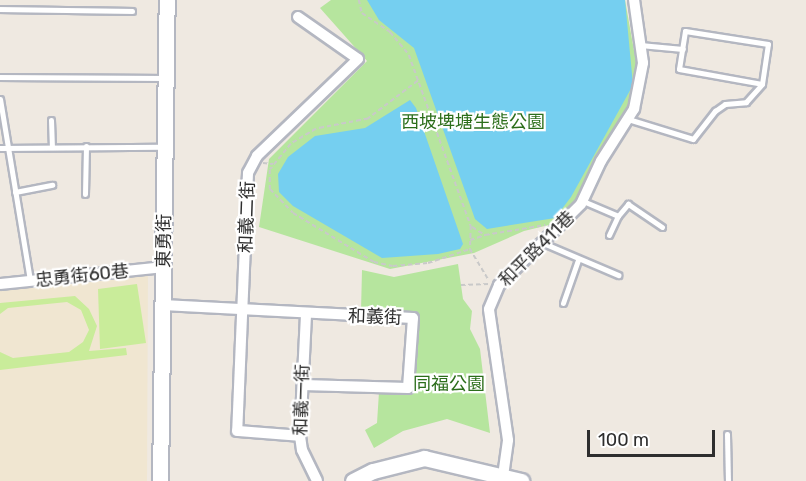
<!DOCTYPE html>
<meta charset="utf-8">
<style>
body{margin:0}
#map{position:relative;width:806px;height:481px;overflow:hidden;background:#efe9e1;font-family:Rubik,"Noto Sans TC",sans-serif}
div>[style]{position:absolute}
.education>*{inset:0;background:#f0e6d1}
.green>*{inset:0;background:#b6e59e}
.pitch>*{inset:0;background:#c9ec9a}
.water>*{inset:0;background:#75cff0}
.path>*{height:1.5px;margin-top:-0.75px;transform-origin:0;background:repeating-linear-gradient(90deg,#c9c9c9 0 4.5px,transparent 0 7.5px)}
.roads{filter:drop-shadow(2px 0 #b4b7c1) drop-shadow(-2px 0 #b4b7c1) drop-shadow(0 2px #b4b7c1) drop-shadow(0 -2px #b4b7c1)}
.lane>*{height:5px;margin:-2.5px;padding:0 2.5px;transform-origin:2.5px;border-radius:2.5px;background:#fff}
.street>*{height:10px;margin:-5px;padding:0 5px;transform-origin:5px;border-radius:5px;background:#fff}
.secondary>*{height:15px;margin:-7.5px;padding:0 7.5px;transform-origin:7.5px;border-radius:7.5px;background:#fff}
span{translate:-50% -50%;white-space:nowrap;text-align:center;line-height:1.15;-webkit-text-stroke:4.5px #fff;paint-order:stroke}
.park-label{font-size:18px;color:#2c6e1b}
.street-label{font-size:18px;color:#2e2e2e}
.scale{position:absolute;left:587px;top:430px;width:128px;height:27px;box-sizing:border-box;border:3px solid #2e2e2e;border-top:0;padding-left:8px;font-size:18px;line-height:21px;white-space:nowrap;color:#2e2e2e;-webkit-text-stroke:4px #fff;paint-order:stroke}
</style>
<div id="map">
<div class="education">
<i style="clip-path:polygon(148px 270px,147px 481px,0 481px,0 290px)"></i>
</div>
<div class="green">
<i style="clip-path:polygon(331px 0,625px 0,638px 73px,633px 95px,579px 198px,553px 224px,524px 231px,474px 253px,390px 269px,259px 227px,269px 159px,367px 61px,320px 8px)"></i>
<i style="clip-path:polygon(458px 264px,463px 299px,472px 311px,470px 329px,480px 349px,490px 433px,447px 419px,403px 431px,374px 448px,365px 430px,377px 423px,379px 392px,411px 391px,418px 318px,361px 311px,362px 270px,394px 277px)"></i>
</div>
<div class="pitch">
<i style="clip-path:polygon(137px 284px,146px 343px,100px 349px,98px 289px)"></i>
<i style="clip-path:polygon(75px 296px,89px 309px,97px 326px,89px 351px,126px 348px,127px 355px,0 370px,0 352px,13px 358px,69px 352px,83px 342px,89px 330px,81px 310px,67px 302px,8px 308px,0 314px,0 303px)"></i>
</div>
<div class="water">
<i style="clip-path:polygon(367px 0,625px 0,633px 85px,571px 197px,555px 218px,487px 229px,475px 219px,414px 48px,379px 20px)"></i>
<i style="clip-path:polygon(410px 100px,416px 108px,463px 244px,460px 249px,438px 254px,382px 258px,293px 206px,279px 192px,278px 174px,288px 157px,315px 136px,365px 128px)"></i>
</div>
<div class="path">
<i style="left:359px;top:0;width:13px;rotate:77deg"></i>
<i style="left:362px;top:13px;width:34px;rotate:34deg"></i>
<i style="left:390px;top:32px;width:30px;rotate:50deg"></i>
<i style="left:409px;top:55px;width:182px;rotate:70.1deg"></i>
<i style="left:471px;top:226px;width:23px;rotate:92deg"></i>
<i style="left:470px;top:249px;width:37px;rotate:59deg"></i>
<i style="left:418px;top:81px;width:63px;rotate:142.8deg"></i>
<i style="left:368px;top:119px;width:53px;rotate:169.1deg"></i>
<i style="left:316px;top:129px;width:29px;rotate:149deg"></i>
<i style="left:291px;top:144px;width:33px;rotate:129deg"></i>
<i style="left:270px;top:170px;width:19px;rotate:90deg"></i>
<i style="left:270px;top:189px;width:33px;rotate:46deg"></i>
<i style="left:293px;top:213px;width:95px;rotate:31.2deg"></i>
<i style="left:374px;top:262px;width:19px;rotate:12deg"></i>
<i style="left:393px;top:266px;width:35px;rotate:-5deg"></i>
<i style="left:428px;top:263px;width:44px;rotate:-18.4deg"></i>
<i style="left:263px;top:163px;width:10px;rotate:6deg"></i>
<i style="left:472px;top:227px;width:15px;rotate:32deg"></i>
<i style="left:485px;top:235px;width:61px;rotate:-9.5deg"></i>
<i style="left:470px;top:240px;width:16px;rotate:-18deg"></i>
<i style="left:461px;top:285px;width:28px;rotate:-2deg"></i>
</div>
<div class="roads">
<div class="lane">
<i style="left:0;top:9px;width:132px;rotate:0.9deg"></i>
<i style="left:640px;top:45px;width:43px;rotate:5.3deg"></i>
<i style="left:0;top:77px;width:165px;rotate:0.3deg"></i>
<i style="left:0;top:99px;width:184px;rotate:80.6deg"></i>
<i style="left:628px;top:119px;width:68px;rotate:17.1deg"></i>
<i style="left:693px;top:139px;width:36px;rotate:-52deg"></i>
<i style="left:715px;top:111px;width:12px;rotate:-35deg"></i>
<i style="left:725px;top:104px;width:21px;rotate:-5deg"></i>
<i style="left:746px;top:102px;width:24px;rotate:-48deg"></i>
<i style="left:762px;top:84px;width:40px;rotate:-81.5deg"></i>
<i style="left:768px;top:44px;width:84px;rotate:-171.1deg"></i>
<i style="left:685px;top:31px;width:38px;rotate:99deg"></i>
<i style="left:679px;top:69px;width:84px;rotate:10.2deg"></i>
<i style="left:51px;top:120px;width:26px;rotate:88deg"></i>
<i style="left:0;top:148px;width:163px;rotate:-0.4deg"></i>
<i style="left:15px;top:192px;width:38px;rotate:-11deg"></i>
<i style="left:85px;top:194px;width:48px;rotate:-88.8deg"></i>
<i style="left:583px;top:201px;width:38px;rotate:23deg"></i>
<i style="left:618px;top:216px;width:16px;rotate:-50deg"></i>
<i style="left:628px;top:204px;width:41px;rotate:34.1deg"></i>
<i style="left:609px;top:235px;width:21px;rotate:-65deg"></i>
<i style="left:543px;top:243px;width:82px;rotate:23.1deg"></i>
<i style="left:563px;top:303px;width:46px;rotate:-70.8deg"></i>
<i style="left:727px;top:434px;width:47px;rotate:88.8deg"></i>
</div>
<div class="street">
<i style="left:298px;top:17px;width:73px;rotate:35deg"></i>
<i style="left:358px;top:59px;width:140px;rotate:136.2deg"></i>
<i style="left:257px;top:156px;width:19px;rotate:118deg"></i>
<i style="left:248px;top:173px;width:258px;rotate:92.4deg"></i>
<i style="left:237px;top:431px;width:63px;rotate:4.5deg"></i>
<i style="left:0;top:284px;width:165px;rotate:-5.9deg"></i>
<i style="left:163px;top:305px;width:250px;rotate:3deg"></i>
<i style="left:413px;top:318px;width:70px;rotate:94.1deg"></i>
<i style="left:408px;top:388px;width:105px;rotate:-178.4deg"></i>
<i style="left:306px;top:315px;width:121px;rotate:92.8deg"></i>
<i style="left:300px;top:436px;width:14px;rotate:82deg"></i>
<i style="left:302px;top:450px;width:34px;rotate:64deg"></i>
<i style="left:503px;top:476px;width:36px;rotate:-82deg"></i>
<i style="left:508px;top:440px;width:132px;rotate:-98.3deg"></i>
<i style="left:489px;top:309px;width:26px;rotate:-67deg"></i>
<i style="left:499px;top:285px;width:115px;rotate:-44.6deg"></i>
<i style="left:581px;top:204px;width:47px;rotate:-65.1deg"></i>
<i style="left:601px;top:161px;width:62px;rotate:-57.6deg"></i>
<i style="left:634px;top:109px;width:47px;rotate:-78.9deg"></i>
<i style="left:643px;top:63px;width:64px;rotate:-98.1deg"></i>
</div>
<div class="secondary">
<i style="left:160px;top:481px;width:481px;rotate:-89.2deg"></i>
<i style="left:353px;top:481px;width:22px;rotate:-27deg"></i>
<i style="left:373px;top:471px;width:53px;rotate:-14.3deg"></i>
<i style="left:424px;top:458px;width:100px;rotate:13.3deg"></i>
</div>
</div>
<div class="park-label">
<span style="left:473px;top:122px">西坡埤塘生態公園</span>
<span style="left:449px;top:384px">同福公園</span>
</div>
<div class="street-label">
<span style="left:247px;top:217px;rotate:-88deg">和義二街</span>
<span style="left:164px;top:241px;rotate:-89deg">東勇街</span>
<span style="left:537px;top:249px;rotate:-45deg">和平路411巷</span>
<span style="left:82px;top:276px;rotate:-6deg">忠勇街60巷</span>
<span style="left:375px;top:317px;rotate:2deg">和義街</span>
<span style="left:302px;top:400px;rotate:-88deg">和義一街</span>
</div>
<div class="scale">100 m</div>
</div>
